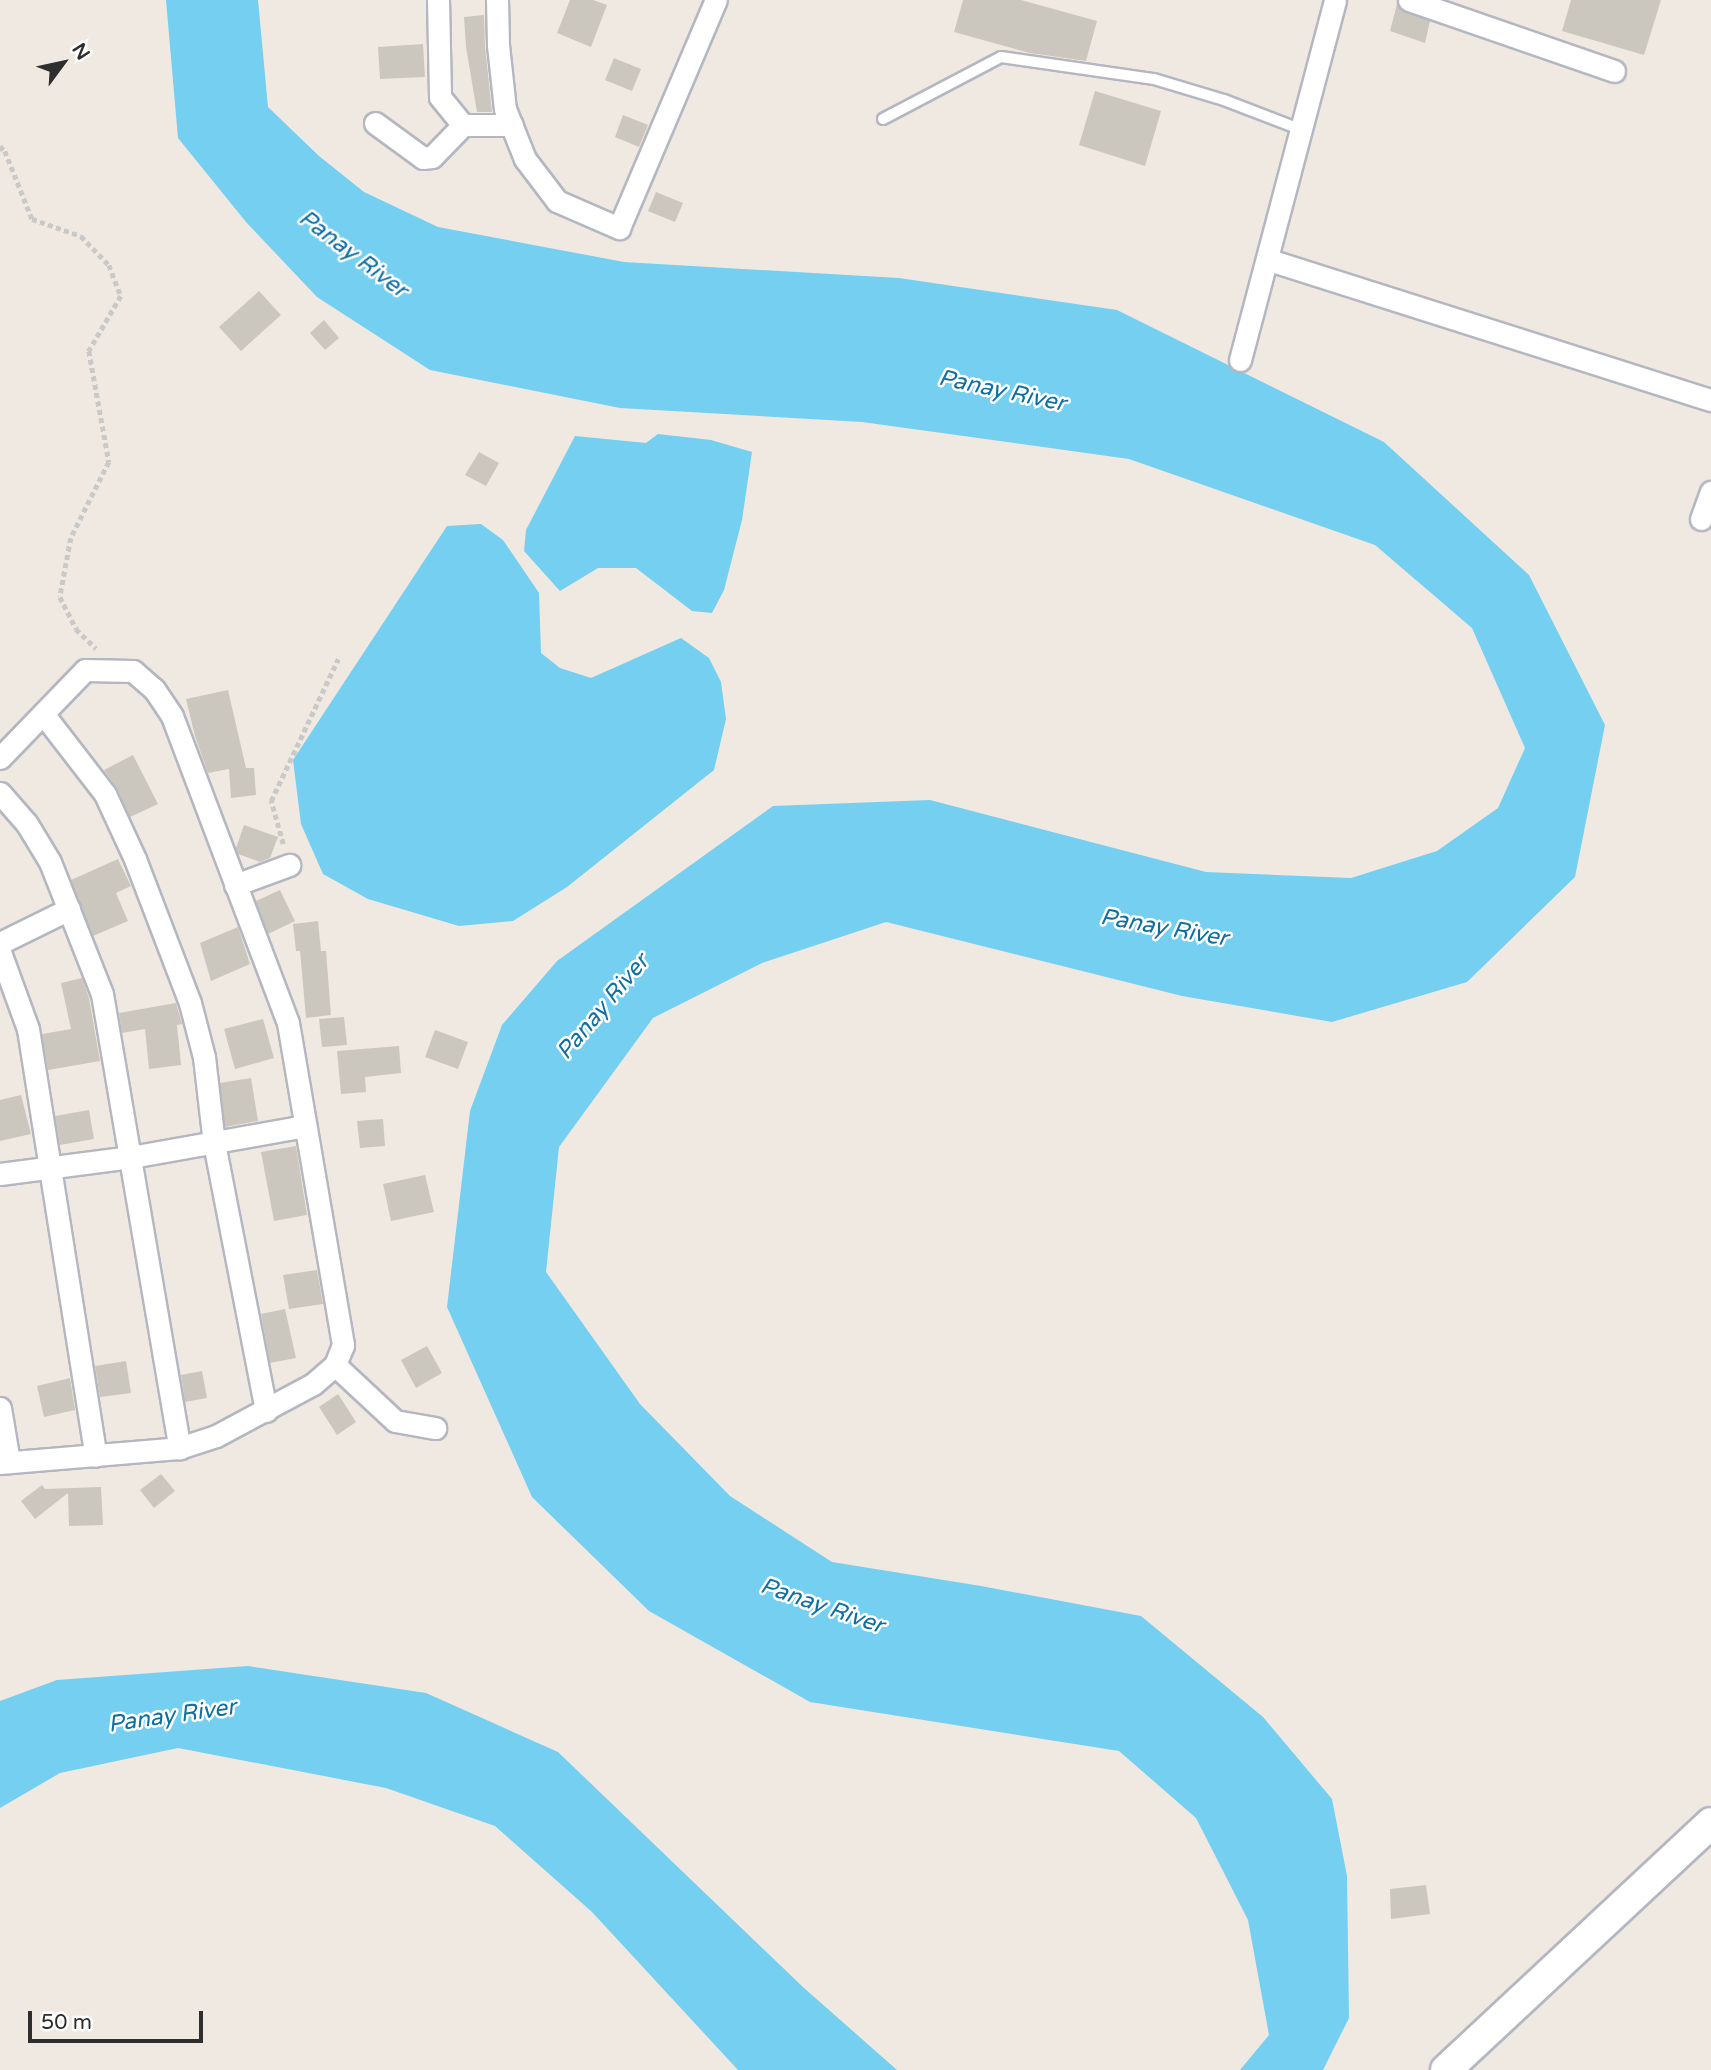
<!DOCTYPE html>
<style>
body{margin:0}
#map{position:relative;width:1711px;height:2070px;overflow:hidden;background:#efe9e1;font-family:"Varela Round",sans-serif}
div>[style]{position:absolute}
.water>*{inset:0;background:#75cff0}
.building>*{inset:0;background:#cbc7bf}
.path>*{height:4.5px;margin-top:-2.25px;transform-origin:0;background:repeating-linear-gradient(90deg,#c9c9c9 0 5px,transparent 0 8.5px)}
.roads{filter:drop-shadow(2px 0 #b4b7c1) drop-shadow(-2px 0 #b4b7c1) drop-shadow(0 2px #b4b7c1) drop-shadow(0 -2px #b4b7c1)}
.lane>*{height:10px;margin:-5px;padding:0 5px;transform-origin:5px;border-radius:5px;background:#fff}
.street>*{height:21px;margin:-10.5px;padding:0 10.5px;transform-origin:10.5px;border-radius:10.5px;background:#fff}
.secondary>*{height:30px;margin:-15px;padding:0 15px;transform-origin:15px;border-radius:15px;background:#fff}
span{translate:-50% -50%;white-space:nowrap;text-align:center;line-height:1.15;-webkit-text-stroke:5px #fff;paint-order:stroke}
.water-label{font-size:23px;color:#0d6fa3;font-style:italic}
.north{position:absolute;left:28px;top:28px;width:70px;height:70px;-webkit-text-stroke:5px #fff;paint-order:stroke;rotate:57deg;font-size:19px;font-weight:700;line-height:28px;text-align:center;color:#2e2e2e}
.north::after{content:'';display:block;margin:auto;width:24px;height:32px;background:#2e2e2e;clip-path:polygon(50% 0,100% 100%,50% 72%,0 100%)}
.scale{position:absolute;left:28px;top:2011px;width:175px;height:32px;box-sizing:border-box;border:4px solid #2e2e2e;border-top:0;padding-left:9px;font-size:21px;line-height:24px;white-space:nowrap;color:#2e2e2e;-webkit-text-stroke:5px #fff;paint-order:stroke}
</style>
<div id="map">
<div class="water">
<i style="clip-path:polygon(166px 0,258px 0,268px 107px,319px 156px,364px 192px,438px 227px,624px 262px,899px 278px,1117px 310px,1384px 442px,1529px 575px,1605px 725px,1575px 877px,1467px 982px,1332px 1022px,1182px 996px,886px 922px,762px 963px,653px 1018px,559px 1147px,546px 1272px,640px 1404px,730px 1496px,832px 1562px,981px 1586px,1141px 1616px,1263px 1717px,1332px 1799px,1347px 1876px,1349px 2018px,1323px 2070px,1240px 2070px,1269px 2035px,1248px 1920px,1196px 1818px,1119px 1751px,810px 1702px,649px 1611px,532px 1497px,447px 1307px,470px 1111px,502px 1025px,557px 961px,773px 806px,930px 800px,1206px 872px,1351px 878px,1437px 851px,1498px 808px,1525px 748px,1472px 628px,1375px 545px,1129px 459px,862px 422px,620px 408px,430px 370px,317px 297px,246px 222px,178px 138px)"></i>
<i style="clip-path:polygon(658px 434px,711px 440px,752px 452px,742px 520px,724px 590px,712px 613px,692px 611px,636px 568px,598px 568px,560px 591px,524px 551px,526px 530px,575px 436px,646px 443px)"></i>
<i style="clip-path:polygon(481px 524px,503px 540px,539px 593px,541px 653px,560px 668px,591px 678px,681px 638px,709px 658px,721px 682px,726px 719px,714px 770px,567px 887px,513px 921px,459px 926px,368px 899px,323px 874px,301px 824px,293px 760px,447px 526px)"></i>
<i style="clip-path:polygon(248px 1666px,426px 1693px,558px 1752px,804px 1988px,897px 2070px,738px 2070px,592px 1912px,495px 1826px,386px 1788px,178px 1748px,60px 1773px,0 1808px,0 1701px,57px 1680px)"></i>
</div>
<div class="building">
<i style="clip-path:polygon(570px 0,593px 0,607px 5px,591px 47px,557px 33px)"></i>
<i style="clip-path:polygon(963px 0,1021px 0,1097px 21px,1086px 61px,1030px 53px,954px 32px)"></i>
<i style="clip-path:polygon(1571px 0,1661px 0,1644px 55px,1562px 31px)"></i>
<i style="clip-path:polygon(1397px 4px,1405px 12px,1430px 21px,1425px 43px,1390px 31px)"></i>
<i style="clip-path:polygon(484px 15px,485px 46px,492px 112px,477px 112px,466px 47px,464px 17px)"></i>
<i style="clip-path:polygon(423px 44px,425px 77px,380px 79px,378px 47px)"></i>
<i style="clip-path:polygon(614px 58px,641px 69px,632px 91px,605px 80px)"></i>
<i style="clip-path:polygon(1095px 91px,1161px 111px,1145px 166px,1079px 145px)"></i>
<i style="clip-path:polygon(623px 115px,648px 125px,639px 147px,615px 137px)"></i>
<i style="clip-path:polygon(656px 192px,683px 203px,675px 222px,648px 211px)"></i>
<i style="clip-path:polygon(259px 291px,281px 315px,241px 351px,219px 327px)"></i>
<i style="clip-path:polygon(324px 320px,339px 338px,325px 350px,310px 333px)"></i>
<i style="clip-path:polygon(479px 452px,499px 463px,486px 486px,465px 475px)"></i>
<i style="clip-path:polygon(228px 690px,246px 768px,254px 768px,256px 795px,231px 798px,229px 769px,208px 773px,195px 736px,186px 699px)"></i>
<i style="clip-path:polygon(133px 755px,158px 804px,130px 817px,117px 788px,104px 770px)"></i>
<i style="clip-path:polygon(244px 825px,278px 837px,270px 858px,260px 862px,238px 854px,236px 848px)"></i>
<i style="clip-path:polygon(118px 859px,131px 886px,116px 893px,128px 921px,93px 936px,71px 880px)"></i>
<i style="clip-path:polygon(280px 890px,295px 921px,268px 934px,256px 901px)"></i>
<i style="clip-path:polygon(318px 921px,321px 951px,326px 951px,331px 1015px,306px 1018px,300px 951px,296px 951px,293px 924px)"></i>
<i style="clip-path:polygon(238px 927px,250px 964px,211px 981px,200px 943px)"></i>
<i style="clip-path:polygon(82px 978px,89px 998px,100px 1061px,48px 1070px,42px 1034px,71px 1029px,61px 983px)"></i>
<i style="clip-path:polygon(176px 1003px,182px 1024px,177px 1025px,181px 1065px,149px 1069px,145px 1029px,122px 1033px,119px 1013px)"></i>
<i style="clip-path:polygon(344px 1017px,347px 1045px,322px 1047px,319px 1019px)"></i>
<i style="clip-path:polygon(263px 1019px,274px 1058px,235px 1069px,224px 1029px)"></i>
<i style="clip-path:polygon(435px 1030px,468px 1042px,458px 1069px,425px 1057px)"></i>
<i style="clip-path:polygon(399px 1046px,401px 1073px,365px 1077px,366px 1092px,341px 1094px,337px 1051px)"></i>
<i style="clip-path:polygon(251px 1078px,258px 1121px,225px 1127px,220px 1083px)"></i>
<i style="clip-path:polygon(21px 1095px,31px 1134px,0 1141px,0 1100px)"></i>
<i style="clip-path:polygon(89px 1110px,94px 1139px,60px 1145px,55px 1116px)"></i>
<i style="clip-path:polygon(383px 1119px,385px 1146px,360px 1148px,357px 1121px)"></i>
<i style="clip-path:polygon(296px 1146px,307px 1215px,274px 1221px,261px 1152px)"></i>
<i style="clip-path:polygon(425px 1175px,434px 1212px,391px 1221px,383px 1184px)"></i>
<i style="clip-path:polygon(317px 1270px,323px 1304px,289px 1309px,283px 1275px)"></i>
<i style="clip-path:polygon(285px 1309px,296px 1358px,270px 1363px,261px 1314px)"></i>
<i style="clip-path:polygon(427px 1346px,442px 1373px,416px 1388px,401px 1360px)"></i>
<i style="clip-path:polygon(126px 1361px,131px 1393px,100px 1397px,95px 1366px)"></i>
<i style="clip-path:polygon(202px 1371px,207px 1398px,185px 1402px,181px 1375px)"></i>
<i style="clip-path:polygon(70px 1378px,75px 1410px,44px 1417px,37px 1386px)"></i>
<i style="clip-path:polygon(338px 1394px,356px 1422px,337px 1435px,319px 1407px)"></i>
<i style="clip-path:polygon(161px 1474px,175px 1491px,154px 1508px,140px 1490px)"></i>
<i style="clip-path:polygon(42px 1485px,45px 1489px,101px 1487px,103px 1525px,69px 1526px,68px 1493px,35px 1519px,21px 1501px)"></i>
<i style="clip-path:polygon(1426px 1885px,1430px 1914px,1391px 1919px,1390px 1889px)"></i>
</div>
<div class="path">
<i style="left:0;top:146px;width:7px;rotate:45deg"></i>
<i style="left:5px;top:151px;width:73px;rotate:68.3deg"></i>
<i style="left:32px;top:219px;width:52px;rotate:19.1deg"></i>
<i style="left:81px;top:236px;width:40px;rotate:46deg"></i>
<i style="left:109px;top:265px;width:33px;rotate:69deg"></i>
<i style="left:121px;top:296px;width:64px;rotate:120.2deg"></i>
<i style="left:89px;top:351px;width:113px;rotate:79.8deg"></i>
<i style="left:109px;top:462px;width:85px;rotate:116.6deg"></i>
<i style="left:71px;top:538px;width:60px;rotate:100.6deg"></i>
<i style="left:60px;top:597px;width:36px;rotate:63deg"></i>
<i style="left:76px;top:629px;width:28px;rotate:44deg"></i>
<i style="left:283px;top:844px;width:45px;rotate:-105.6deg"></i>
<i style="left:271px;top:801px;width:157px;rotate:-64.7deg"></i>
</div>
<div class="roads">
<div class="lane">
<i style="left:883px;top:119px;width:133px;rotate:-27.7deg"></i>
<i style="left:1001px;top:57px;width:155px;rotate:8.2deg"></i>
<i style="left:1154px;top:79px;width:73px;rotate:16.7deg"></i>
<i style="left:1224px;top:100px;width:84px;rotate:21deg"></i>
</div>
<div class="street">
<i style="left:438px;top:0;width:97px;rotate:88.8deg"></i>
<i style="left:440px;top:97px;width:36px;rotate:51deg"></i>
<i style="left:463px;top:125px;width:49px"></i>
<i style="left:497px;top:0;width:45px;rotate:88.7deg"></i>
<i style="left:498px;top:45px;width:64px;rotate:83.8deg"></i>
<i style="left:505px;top:109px;width:54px;rotate:68.2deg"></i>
<i style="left:525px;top:159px;width:53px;rotate:52.7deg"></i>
<i style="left:557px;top:201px;width:68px;rotate:23.5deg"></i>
<i style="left:619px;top:228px;width:248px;rotate:-67deg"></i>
<i style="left:1409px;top:0;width:217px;rotate:19.1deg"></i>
<i style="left:375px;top:123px;width:59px;rotate:36.1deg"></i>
<i style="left:423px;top:158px;width:9px;rotate:-6deg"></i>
<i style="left:432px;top:157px;width:45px;rotate:-45.9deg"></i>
<i style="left:1269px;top:260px;width:464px;rotate:17.6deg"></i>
<i style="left:1240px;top:360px;width:372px;rotate:-75.2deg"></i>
<i style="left:1701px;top:519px;width:29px;rotate:-70deg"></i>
<i style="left:44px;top:715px;width:100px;rotate:52.3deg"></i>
<i style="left:105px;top:794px;width:72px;rotate:65.2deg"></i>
<i style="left:135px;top:859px;width:154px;rotate:69.1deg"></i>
<i style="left:190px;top:1003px;width:56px;rotate:75.5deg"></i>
<i style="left:204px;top:1057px;width:87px;rotate:83.4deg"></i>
<i style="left:214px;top:1143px;width:273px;rotate:79deg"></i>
<i style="left:0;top:758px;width:122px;rotate:-46deg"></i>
<i style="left:85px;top:670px;width:48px;rotate:1.2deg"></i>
<i style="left:133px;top:671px;width:28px;rotate:41deg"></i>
<i style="left:154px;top:689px;width:32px;rotate:56deg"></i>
<i style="left:172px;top:716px;width:328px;rotate:69.3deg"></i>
<i style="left:288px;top:1023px;width:327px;rotate:80.3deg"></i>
<i style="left:343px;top:1345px;width:22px;rotate:112deg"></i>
<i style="left:335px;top:1365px;width:29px;rotate:139deg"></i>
<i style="left:313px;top:1384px;width:110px;rotate:151.8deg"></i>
<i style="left:216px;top:1436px;width:38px;rotate:162deg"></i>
<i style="left:180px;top:1448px;width:181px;rotate:175.2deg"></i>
<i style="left:0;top:793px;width:41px;rotate:48.9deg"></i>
<i style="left:27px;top:824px;width:44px;rotate:58.8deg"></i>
<i style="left:50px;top:862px;width:142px;rotate:68.5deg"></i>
<i style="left:102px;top:994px;width:461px;rotate:80.3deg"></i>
<i style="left:235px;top:885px;width:58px;rotate:-20.3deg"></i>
<i style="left:0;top:943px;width:77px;rotate:-26.2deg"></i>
<i style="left:0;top:952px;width:82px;rotate:70deg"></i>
<i style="left:28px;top:1029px;width:432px;rotate:81deg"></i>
<i style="left:0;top:1174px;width:132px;rotate:-7.4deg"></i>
<i style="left:131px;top:1157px;width:177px;rotate:-10.1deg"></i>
<i style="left:335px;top:1365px;width:82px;rotate:43deg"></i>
<i style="left:395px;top:1421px;width:41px;rotate:9.9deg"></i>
<i style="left:0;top:1408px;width:55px;rotate:80.5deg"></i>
</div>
<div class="secondary">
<i style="left:1446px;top:2070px;width:362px;rotate:-43deg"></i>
</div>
</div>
<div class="water-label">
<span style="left:353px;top:254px;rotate:37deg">Panay River</span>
<span style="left:1002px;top:391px;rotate:12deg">Panay River</span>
<span style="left:1164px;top:928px;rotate:10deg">Panay River</span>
<span style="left:603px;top:1007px;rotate:-50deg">Panay River</span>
<span style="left:822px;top:1606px;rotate:19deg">Panay River</span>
<span style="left:172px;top:1716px;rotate:-8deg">Panay River</span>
</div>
<div class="north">N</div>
<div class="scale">50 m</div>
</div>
